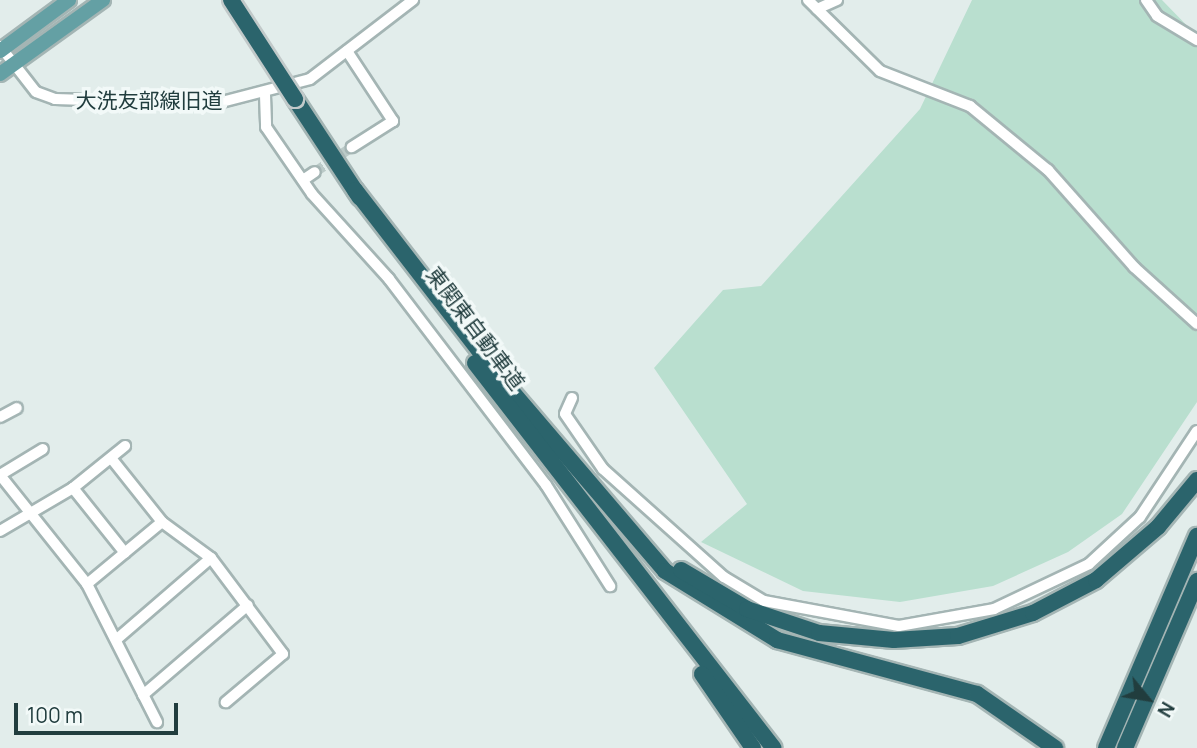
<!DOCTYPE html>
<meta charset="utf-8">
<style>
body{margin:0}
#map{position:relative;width:1197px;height:748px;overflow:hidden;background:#e2edeb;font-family:Manrope,"Noto Sans JP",sans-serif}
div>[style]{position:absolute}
.green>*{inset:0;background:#b9dfcf}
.minor-tunnel>*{height:10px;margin-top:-5px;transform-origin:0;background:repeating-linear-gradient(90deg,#bbcac8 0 10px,transparent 0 15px)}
.roads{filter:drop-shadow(2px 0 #a4b5b4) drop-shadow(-2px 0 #a4b5b4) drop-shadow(0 2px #a4b5b4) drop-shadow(0 -2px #a4b5b4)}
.minor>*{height:10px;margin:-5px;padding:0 5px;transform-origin:5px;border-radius:5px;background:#fff}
.major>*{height:14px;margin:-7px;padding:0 7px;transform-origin:7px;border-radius:7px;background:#64a0a4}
.highway>*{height:16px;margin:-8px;padding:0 8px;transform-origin:8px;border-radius:8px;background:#2b646c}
.bridges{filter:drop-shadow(2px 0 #c1c9c9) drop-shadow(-2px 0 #c1c9c9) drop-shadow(0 2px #c1c9c9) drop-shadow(0 -2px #c1c9c9)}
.highway-bridge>*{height:16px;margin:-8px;padding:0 8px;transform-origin:8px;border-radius:8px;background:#2b646c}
span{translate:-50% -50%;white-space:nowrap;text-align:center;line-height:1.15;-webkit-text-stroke:7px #f2f9f8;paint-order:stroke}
.street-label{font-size:21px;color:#213d3e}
.north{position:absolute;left:1113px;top:664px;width:70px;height:70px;-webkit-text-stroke:5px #f2f9f8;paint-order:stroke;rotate:120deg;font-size:19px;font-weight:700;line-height:28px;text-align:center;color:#213d3e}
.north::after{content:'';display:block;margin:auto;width:24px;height:32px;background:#213d3e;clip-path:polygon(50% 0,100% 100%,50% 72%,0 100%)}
.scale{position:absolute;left:14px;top:703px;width:164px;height:32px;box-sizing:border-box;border:4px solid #213d3e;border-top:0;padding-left:9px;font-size:21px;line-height:24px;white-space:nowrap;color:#213d3e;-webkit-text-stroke:5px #f2f9f8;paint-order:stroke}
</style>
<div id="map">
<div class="green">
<i style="clip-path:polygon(972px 0,1162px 0,1197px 36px,1197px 402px,1122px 514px,1068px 552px,993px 586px,900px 602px,803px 591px,701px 542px,747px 504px,654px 368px,723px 290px,761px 286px,920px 109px)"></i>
</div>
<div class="minor-tunnel">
<i style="left:315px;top:172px;width:45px;rotate:-34deg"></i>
</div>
<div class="roads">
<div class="minor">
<i style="left:808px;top:0;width:101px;rotate:44.6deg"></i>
<i style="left:880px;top:71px;width:97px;rotate:21.3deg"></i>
<i style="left:970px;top:106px;width:101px;rotate:39.4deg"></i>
<i style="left:1048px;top:170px;width:130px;rotate:48.4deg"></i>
<i style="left:1134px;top:267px;width:85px;rotate:42.1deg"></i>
<i style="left:1146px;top:0;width:19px;rotate:55deg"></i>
<i style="left:1157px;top:16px;width:47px;rotate:31deg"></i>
<i style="left:817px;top:9px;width:22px;rotate:-24deg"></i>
<i style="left:0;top:46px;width:58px;rotate:52deg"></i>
<i style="left:36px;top:92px;width:20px;rotate:20deg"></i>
<i style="left:55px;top:99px;width:159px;rotate:1.8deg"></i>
<i style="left:214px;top:104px;width:99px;rotate:-14.6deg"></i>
<i style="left:310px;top:79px;width:130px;rotate:-37.5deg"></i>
<i style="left:347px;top:51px;width:84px;rotate:56.7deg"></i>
<i style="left:393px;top:121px;width:49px;rotate:147.6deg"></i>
<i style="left:265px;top:95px;width:32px;rotate:88deg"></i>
<i style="left:266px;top:127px;width:81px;rotate:55.5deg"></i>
<i style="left:312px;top:194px;width:115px;rotate:47.8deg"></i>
<i style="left:389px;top:279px;width:259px;rotate:52.7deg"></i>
<i style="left:546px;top:485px;width:120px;rotate:57.6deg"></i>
<i style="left:303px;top:180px;width:14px;rotate:-34deg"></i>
<i style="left:572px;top:398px;width:17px;rotate:114deg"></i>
<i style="left:565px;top:414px;width:67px;rotate:55.4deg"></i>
<i style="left:603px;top:469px;width:162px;rotate:41.8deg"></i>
<i style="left:724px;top:577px;width:47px;rotate:31deg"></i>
<i style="left:764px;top:601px;width:137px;rotate:10.5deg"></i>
<i style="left:899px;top:626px;width:97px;rotate:-10.1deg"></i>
<i style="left:994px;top:609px;width:105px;rotate:-25.3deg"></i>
<i style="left:1089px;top:564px;width:69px;rotate:-42.7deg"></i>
<i style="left:1140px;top:517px;width:103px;rotate:-56.5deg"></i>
<i style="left:0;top:417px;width:19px;rotate:-28deg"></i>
<i style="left:111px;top:458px;width:82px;rotate:51.4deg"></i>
<i style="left:162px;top:522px;width:61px;rotate:36.3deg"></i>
<i style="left:211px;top:558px;width:120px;rotate:53.1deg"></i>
<i style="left:283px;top:654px;width:75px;rotate:139.9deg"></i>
<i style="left:0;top:475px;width:139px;rotate:51.4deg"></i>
<i style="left:87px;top:584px;width:155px;rotate:63.1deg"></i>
<i style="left:0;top:475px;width:50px;rotate:-31.2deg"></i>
<i style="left:73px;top:488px;width:83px;rotate:51.3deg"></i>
<i style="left:0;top:531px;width:85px;rotate:-30.5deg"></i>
<i style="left:73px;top:488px;width:67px;rotate:-38.9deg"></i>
<i style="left:87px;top:584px;width:97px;rotate:-39.6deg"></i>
<i style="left:117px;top:639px;width:124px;rotate:-40.8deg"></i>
<i style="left:143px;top:695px;width:138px;rotate:-40.6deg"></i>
</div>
<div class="major">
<i style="left:0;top:51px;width:86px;rotate:-36.5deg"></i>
<i style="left:0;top:74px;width:127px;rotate:-35.7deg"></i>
</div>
<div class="highway">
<i style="left:295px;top:99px;width:118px;rotate:56.7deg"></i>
<i style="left:355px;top:190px;width:240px;rotate:52.3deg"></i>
<i style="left:502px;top:380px;width:251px;rotate:49.5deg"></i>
<i style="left:665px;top:571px;width:132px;rotate:31.6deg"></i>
<i style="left:777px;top:640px;width:207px;rotate:15.1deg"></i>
<i style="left:977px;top:694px;width:95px;rotate:34.7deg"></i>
<i style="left:475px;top:363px;width:487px;rotate:52.2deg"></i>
<i style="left:681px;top:570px;width:77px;rotate:30.6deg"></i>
<i style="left:747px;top:609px;width:76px;rotate:18.4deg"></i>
<i style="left:819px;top:633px;width:75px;rotate:5.3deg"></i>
<i style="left:894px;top:640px;width:64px;rotate:-3.6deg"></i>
<i style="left:958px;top:636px;width:78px;rotate:-17deg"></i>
<i style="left:1033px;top:613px;width:71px;rotate:-27.6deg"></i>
<i style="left:1096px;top:580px;width:82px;rotate:-40.5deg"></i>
<i style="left:1158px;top:527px;width:61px;rotate:-50.3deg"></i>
<i style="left:702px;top:674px;width:90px;rotate:55.4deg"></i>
<i style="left:1106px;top:748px;width:231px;rotate:-66.8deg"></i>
<i style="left:1125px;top:748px;width:182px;rotate:-66.7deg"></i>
</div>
</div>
<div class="bridges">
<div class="highway-bridge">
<i style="left:231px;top:0;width:118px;rotate:57.1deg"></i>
</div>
</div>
<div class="street-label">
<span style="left:149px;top:100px">大洗友部線旧道</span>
<span style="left:476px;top:328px;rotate:53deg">東関東自動車道</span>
</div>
<div class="north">N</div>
<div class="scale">100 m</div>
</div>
